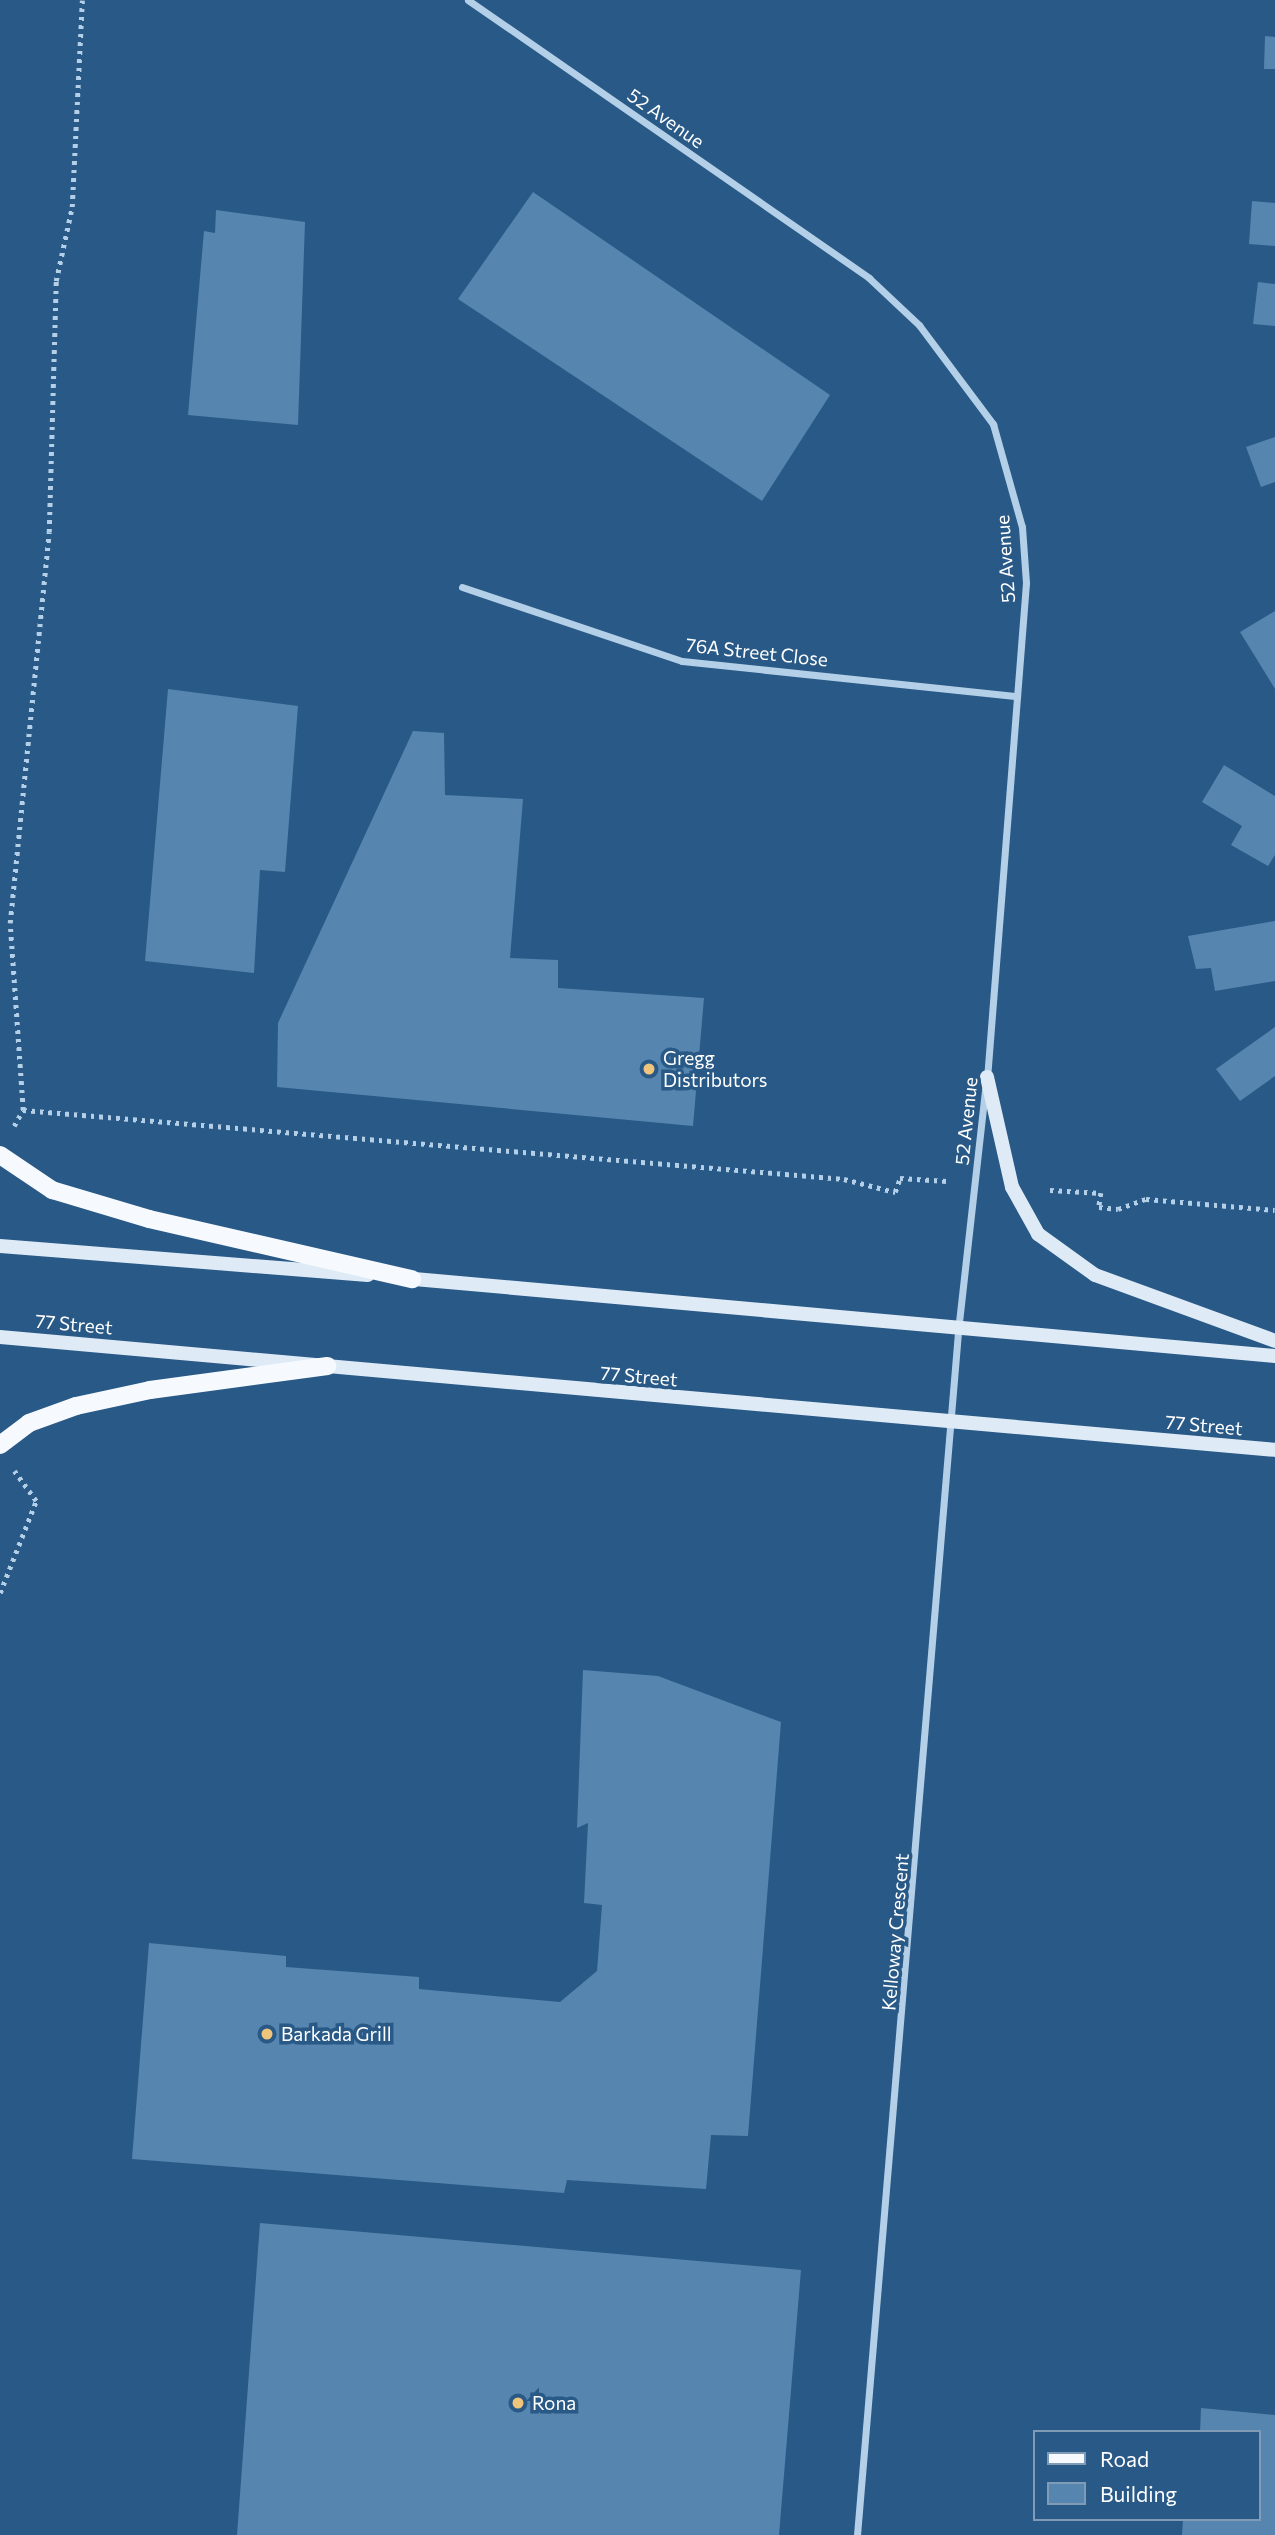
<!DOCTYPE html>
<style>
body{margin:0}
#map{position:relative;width:1275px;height:2535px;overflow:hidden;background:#295986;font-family:Commissioner,sans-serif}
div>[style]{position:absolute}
.building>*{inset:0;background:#5685af}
.path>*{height:4.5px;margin-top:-2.25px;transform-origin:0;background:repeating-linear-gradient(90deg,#b4d0e8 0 3.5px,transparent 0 8.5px)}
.minor>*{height:7px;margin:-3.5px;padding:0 3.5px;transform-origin:3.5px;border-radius:3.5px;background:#b4d0e8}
.secondary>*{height:14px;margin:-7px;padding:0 7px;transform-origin:7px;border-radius:7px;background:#deebf7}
.primary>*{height:18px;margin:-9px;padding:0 9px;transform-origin:9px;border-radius:9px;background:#f6fafe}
.dots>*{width:19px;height:19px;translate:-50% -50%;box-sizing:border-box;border:4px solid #295986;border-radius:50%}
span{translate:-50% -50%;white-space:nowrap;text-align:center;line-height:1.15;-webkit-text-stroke:7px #295986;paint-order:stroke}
.street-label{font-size:19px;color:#fff}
.poi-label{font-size:19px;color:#fff}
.left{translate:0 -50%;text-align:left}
.legend{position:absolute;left:1033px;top:2430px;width:228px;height:91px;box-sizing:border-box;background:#295986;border:2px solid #7f9bb6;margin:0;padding:9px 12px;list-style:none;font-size:21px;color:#fff}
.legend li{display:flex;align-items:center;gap:14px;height:35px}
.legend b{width:35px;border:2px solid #7f9bb6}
</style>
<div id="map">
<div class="building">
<i style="clip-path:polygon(1265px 36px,1275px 37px,1275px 69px,1264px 69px)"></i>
<i style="clip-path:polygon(533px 192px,830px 395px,762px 501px,458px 299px)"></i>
<i style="clip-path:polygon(1252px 201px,1275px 203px,1275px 246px,1249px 244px)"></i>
<i style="clip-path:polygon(216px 210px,305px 222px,298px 425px,188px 415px,204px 231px,215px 233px)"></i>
<i style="clip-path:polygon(1258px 282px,1275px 284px,1275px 326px,1253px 324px)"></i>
<i style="clip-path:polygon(1275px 437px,1275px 482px,1261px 487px,1246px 447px)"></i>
<i style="clip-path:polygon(1275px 611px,1275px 689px,1240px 632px)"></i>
<i style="clip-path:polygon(168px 689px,298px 706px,285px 872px,260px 870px,254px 973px,145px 961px)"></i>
<i style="clip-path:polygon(413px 731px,444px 733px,445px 795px,523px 799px,510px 958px,558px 960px,558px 988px,704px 998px,693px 1126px,277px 1087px,278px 1023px)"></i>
<i style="clip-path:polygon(1224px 765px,1275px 796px,1275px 855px,1268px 866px,1231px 845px,1242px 826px,1202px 802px)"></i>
<i style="clip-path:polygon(1275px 921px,1275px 981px,1215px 991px,1211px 968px,1196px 969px,1188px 936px)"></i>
<i style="clip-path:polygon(1275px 1027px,1275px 1076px,1240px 1101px,1216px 1069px)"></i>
<i style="clip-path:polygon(583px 1670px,658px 1676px,781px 1722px,748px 2136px,711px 2135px,706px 2189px,567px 2180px,564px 2193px,132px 2159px,149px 1943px,286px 1956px,286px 1967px,419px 1977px,419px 1989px,560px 2002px,597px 1971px,602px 1905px,584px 1903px,588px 1823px,577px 1828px)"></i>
<i style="clip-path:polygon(260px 2223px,801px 2270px,779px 2535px,237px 2535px)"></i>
<i style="clip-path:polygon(1201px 2408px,1275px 2415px,1275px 2535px,1182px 2535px,1183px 2519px,1259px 2519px,1259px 2432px,1200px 2432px)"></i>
</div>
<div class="path">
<i style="left:23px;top:1110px;width:824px;rotate:4.8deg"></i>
<i style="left:844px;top:1179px;width:53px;rotate:14.3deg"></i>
<i style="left:895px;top:1192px;width:15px;rotate:-70deg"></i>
<i style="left:900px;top:1178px;width:47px;rotate:3.7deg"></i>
<i style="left:14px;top:1126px;width:18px;rotate:-61deg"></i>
<i style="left:23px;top:1110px;width:187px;rotate:-94deg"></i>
<i style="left:10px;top:923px;width:393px;rotate:-84.3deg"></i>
<i style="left:49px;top:532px;width:251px;rotate:-88.4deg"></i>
<i style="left:56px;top:281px;width:76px;rotate:-77.8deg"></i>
<i style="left:72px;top:207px;width:207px;rotate:-87.2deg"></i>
<i style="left:1050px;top:1190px;width:51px;rotate:3.4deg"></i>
<i style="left:1101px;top:1193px;width:14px;rotate:98deg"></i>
<i style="left:1099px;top:1207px;width:19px;rotate:6deg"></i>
<i style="left:1118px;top:1209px;width:30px;rotate:-20deg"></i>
<i style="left:1146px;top:1199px;width:129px;rotate:4.9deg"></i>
<i style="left:0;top:1593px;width:99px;rotate:-68.6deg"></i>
<i style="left:36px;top:1501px;width:37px;rotate:-126deg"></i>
</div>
<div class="minor">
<i style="left:468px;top:0;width:488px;rotate:34.7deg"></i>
<i style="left:869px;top:278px;width:69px;rotate:43.2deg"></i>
<i style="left:919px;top:325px;width:124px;rotate:53.2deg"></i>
<i style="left:993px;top:424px;width:107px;rotate:74.3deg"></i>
<i style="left:1022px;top:527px;width:56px;rotate:85.9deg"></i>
<i style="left:1026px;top:583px;width:496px;rotate:94.5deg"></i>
<i style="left:462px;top:587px;width:232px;rotate:18.6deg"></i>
<i style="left:682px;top:661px;width:337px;rotate:6deg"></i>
<i style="left:857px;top:2535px;width:1208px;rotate:-85.2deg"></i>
<i style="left:958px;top:1331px;width:244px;rotate:-83.6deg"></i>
</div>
<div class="secondary">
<i style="left:987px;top:1077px;width:113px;rotate:77.2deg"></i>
<i style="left:1012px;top:1187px;width:54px;rotate:61deg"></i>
<i style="left:1038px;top:1234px;width:70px;rotate:35.7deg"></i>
<i style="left:1095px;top:1275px;width:192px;rotate:20.1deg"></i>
<i style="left:0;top:1246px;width:369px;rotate:4.5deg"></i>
<i style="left:403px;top:1278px;width:875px;rotate:5.11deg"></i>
<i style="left:0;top:1337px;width:1280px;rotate:5.06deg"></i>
</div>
<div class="primary">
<i style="left:0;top:1155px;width:63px;rotate:33.9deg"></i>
<i style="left:52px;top:1190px;width:101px;rotate:16.6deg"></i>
<i style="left:149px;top:1219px;width:270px;rotate:12.9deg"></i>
<i style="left:0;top:1445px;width:36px;rotate:-37deg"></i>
<i style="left:29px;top:1423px;width:50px;rotate:-19.9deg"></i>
<i style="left:76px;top:1406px;width:76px;rotate:-12.2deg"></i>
<i style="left:150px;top:1390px;width:179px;rotate:-7.7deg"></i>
</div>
<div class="dots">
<i style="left:649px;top:1069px;background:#efc47b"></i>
<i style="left:267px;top:2034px;background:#efc47b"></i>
<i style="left:518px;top:2403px;background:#efc47b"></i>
</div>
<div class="street-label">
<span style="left:666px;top:118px;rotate:35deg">52 Avenue</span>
<span style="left:1005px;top:559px;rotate:-94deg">52 Avenue</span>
<span style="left:757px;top:652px;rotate:6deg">76A Street Close</span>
<span style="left:966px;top:1121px;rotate:-84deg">52 Avenue</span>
<span style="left:74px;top:1324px;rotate:5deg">77 Street</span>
<span style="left:639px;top:1376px;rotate:5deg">77 Street</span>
<span style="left:1204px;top:1425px;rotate:5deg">77 Street</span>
<span style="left:895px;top:1932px;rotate:-85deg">Kelloway Crescent</span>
</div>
<div class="poi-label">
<span class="left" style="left:663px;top:1069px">Gregg<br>Distributors</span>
<span class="left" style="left:281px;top:2034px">Barkada Grill</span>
<span class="left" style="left:532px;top:2403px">Rona</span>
</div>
<ul class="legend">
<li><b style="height:9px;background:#f6fafe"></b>Road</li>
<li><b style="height:19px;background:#5685af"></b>Building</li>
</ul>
</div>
